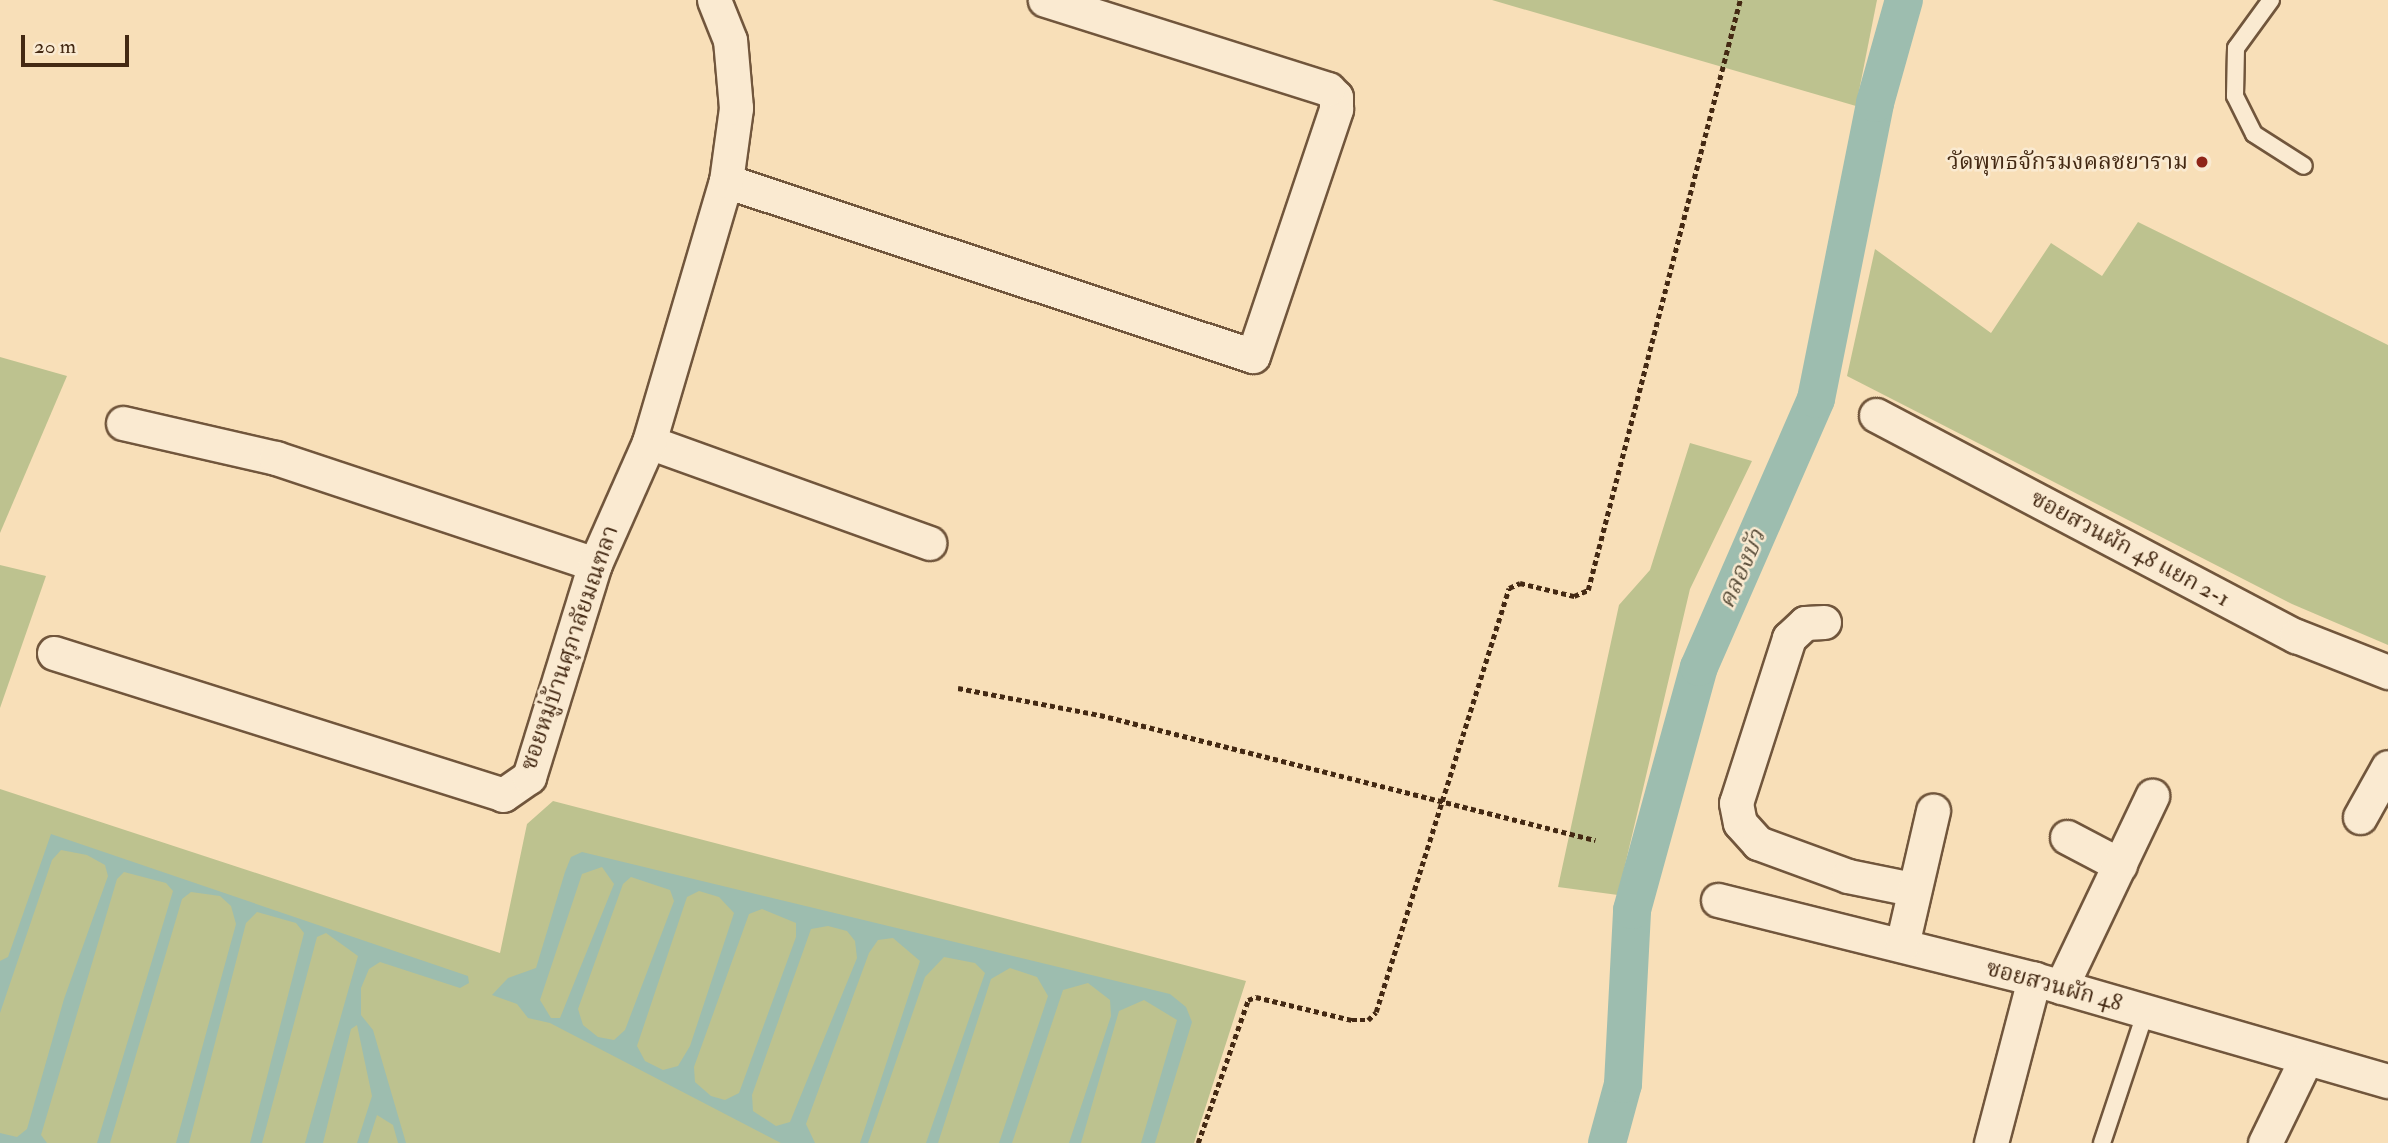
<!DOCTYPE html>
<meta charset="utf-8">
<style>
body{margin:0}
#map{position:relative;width:2388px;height:1143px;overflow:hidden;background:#f8dfb8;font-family:"IM FELL Double Pica","Noto Serif Thai",serif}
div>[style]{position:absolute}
.green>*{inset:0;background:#bdc28f}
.water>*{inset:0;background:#9dbdaf}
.canal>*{height:38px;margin:-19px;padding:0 19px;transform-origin:19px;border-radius:19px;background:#9dbdaf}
.path>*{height:4.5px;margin-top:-2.25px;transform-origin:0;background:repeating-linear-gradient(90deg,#442913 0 5px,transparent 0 8.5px)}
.roads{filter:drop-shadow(2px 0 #71563c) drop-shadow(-2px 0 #71563c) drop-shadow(0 2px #71563c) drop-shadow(0 -2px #71563c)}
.service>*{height:16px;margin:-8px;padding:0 8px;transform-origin:8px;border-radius:8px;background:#faead1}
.minor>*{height:33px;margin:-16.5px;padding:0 16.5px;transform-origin:16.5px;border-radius:16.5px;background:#faead1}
.dots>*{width:19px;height:19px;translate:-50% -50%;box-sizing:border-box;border:4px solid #faead1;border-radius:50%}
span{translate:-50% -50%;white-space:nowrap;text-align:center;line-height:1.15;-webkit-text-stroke:5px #faead1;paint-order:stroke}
.poi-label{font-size:23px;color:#442913}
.right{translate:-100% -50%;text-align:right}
.street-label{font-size:23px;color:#442913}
.water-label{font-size:24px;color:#5a4e3a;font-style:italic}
.scale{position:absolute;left:21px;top:35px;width:108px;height:32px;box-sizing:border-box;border:4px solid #442913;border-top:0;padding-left:9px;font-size:21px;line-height:24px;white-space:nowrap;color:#442913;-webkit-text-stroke:5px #faead1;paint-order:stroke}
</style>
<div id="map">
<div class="green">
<i style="clip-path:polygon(1492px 0,1877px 0,1856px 106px)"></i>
<i style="clip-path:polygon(2138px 222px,2388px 345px,2388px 645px,2292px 604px,1847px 376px,1875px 249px,1991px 333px,2051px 243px,2102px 276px)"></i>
<i style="clip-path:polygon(0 357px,67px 376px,0 533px)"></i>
<i style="clip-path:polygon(1690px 443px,1752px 461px,1690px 589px,1618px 895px,1558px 887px,1619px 605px,1650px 570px)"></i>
<i style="clip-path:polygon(0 565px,46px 576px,0 708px)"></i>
<i style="clip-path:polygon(0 789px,500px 953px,527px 824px,553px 801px,1246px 981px,1194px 1143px,0 1143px)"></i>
</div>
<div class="water">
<i style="clip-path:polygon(51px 834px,468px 976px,469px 983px,460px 988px,380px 962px,369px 969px,361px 988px,361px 1015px,373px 1030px,406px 1143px,398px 1143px,393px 1125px,377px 1115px,368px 1143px,357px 1143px,372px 1096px,357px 1025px,351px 1029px,323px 1143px,305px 1143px,358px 956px,326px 933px,317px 937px,262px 1143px,250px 1143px,304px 933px,296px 923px,257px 912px,246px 923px,189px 1143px,176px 1143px,236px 924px,231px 906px,220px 896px,191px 892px,182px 899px,110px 1143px,97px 1143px,173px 891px,166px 883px,124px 872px,117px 879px,41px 1135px,47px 1143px,0 1143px,0 1133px,17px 1137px,27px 1129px,64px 999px,108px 876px,105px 865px,87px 855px,61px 850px,52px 860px,0 1013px,0 961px,8px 957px)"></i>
<i style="clip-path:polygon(evenodd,582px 852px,1170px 994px,1186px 1007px,1192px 1022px,1155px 1143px,1141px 1143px,1177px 1020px,1144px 1000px,1119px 1011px,1081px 1143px,1069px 1143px,1111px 1016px,1110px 1000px,1088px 983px,1063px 990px,1012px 1143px,999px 1143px,1048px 996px,1037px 977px,1010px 968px,991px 979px,938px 1143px,926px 1143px,985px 973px,975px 963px,944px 957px,925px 977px,868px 1143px,860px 1143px,920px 961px,893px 938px,878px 940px,869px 953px,806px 1124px,815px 1143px,781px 1143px,550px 1023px,528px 1018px,517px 1004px,492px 995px,508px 978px,536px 968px,565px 872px,571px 857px,582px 852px,602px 867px,614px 884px,560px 1018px,551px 1018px,540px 1000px,582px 874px,602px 867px,582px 852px,631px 877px,670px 890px,674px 901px,625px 1030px,614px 1040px,598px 1037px,583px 1025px,578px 1009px,623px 884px,631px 877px,582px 852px,699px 891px,719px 897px,734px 913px,690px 1046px,678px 1066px,663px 1070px,645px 1061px,637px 1046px,687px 897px,699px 891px,582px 852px,762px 909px,796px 923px,796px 937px,739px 1093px,725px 1100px,711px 1096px,695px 1082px,694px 1067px,749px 914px,762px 909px,582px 852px,828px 926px,847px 931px,855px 941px,857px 958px,790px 1122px,776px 1126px,753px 1111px,752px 1095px,811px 929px,828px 926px)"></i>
</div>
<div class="canal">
<i style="left:1607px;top:1143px;width:61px;rotate:-74.8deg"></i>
<i style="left:1623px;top:1084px;width:174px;rotate:-87deg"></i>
<i style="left:1632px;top:910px;width:252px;rotate:-74.6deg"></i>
<i style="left:1699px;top:667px;width:292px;rotate:-66.4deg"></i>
<i style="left:1816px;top:399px;width:302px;rotate:-78.7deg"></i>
<i style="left:1875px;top:103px;width:107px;rotate:-74.3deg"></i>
</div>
<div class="path">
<i style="left:958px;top:688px;width:145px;rotate:10.8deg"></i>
<i style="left:1100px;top:715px;width:511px;rotate:14.17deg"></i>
<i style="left:1198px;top:1143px;width:151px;rotate:-70.7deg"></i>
<i style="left:1248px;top:1000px;width:9px;rotate:-21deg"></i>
<i style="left:1256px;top:997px;width:99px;rotate:13.5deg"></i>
<i style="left:1352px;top:1020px;width:16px"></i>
<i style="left:1368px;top:1020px;width:11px;rotate:-45deg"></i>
<i style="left:1376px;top:1012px;width:444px;rotate:-72.6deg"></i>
<i style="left:1509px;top:588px;width:12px;rotate:-24deg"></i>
<i style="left:1520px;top:583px;width:56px;rotate:13.5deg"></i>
<i style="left:1574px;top:596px;width:15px;rotate:-23deg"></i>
<i style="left:1588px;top:590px;width:609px;rotate:-75.55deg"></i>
</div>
<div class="roads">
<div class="service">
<i style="left:2271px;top:0;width:59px;rotate:126.1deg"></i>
<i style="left:2236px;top:48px;width:48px;rotate:91.2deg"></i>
<i style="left:2235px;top:96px;width:42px;rotate:63.4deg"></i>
<i style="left:2254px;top:134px;width:59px;rotate:32.6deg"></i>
<i style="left:2102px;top:1143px;width:139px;rotate:-71.6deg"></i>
</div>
<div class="minor">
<i style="left:726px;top:181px;width:555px;rotate:18.37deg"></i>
<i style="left:1253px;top:356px;width:261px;rotate:-71.4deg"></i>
<i style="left:1336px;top:109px;width:12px;rotate:-90deg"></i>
<i style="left:1336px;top:97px;width:11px;rotate:-135deg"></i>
<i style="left:1328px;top:89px;width:297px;rotate:-162.5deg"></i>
<i style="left:1876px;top:415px;width:475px;rotate:27.8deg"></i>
<i style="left:2296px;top:636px;width:99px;rotate:21.4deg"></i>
<i style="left:123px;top:423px;width:157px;rotate:12.9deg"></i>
<i style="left:276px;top:458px;width:336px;rotate:18.4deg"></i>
<i style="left:649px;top:442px;width:298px;rotate:19.8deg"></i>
<i style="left:1824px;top:622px;width:19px;rotate:177deg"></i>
<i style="left:1805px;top:623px;width:22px;rotate:137deg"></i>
<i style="left:1789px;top:638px;width:173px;rotate:107.8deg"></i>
<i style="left:1736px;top:803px;width:20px;rotate:79deg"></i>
<i style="left:1740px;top:823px;width:27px;rotate:48deg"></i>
<i style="left:1758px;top:843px;width:96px;rotate:20.1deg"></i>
<i style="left:1848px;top:876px;width:65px;rotate:11.5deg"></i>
<i style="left:54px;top:653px;width:471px;rotate:17.5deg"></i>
<i style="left:503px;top:795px;width:32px;rotate:-35deg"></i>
<i style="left:529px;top:777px;width:223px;rotate:-72.8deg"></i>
<i style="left:595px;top:564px;width:133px;rotate:-66.1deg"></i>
<i style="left:649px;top:442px;width:272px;rotate:-73.6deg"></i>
<i style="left:726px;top:181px;width:74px;rotate:-82.2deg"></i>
<i style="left:736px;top:108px;width:68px;rotate:-95deg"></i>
<i style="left:730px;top:40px;width:43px;rotate:-111.8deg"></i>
<i style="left:2360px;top:817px;width:57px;rotate:-60.8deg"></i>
<i style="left:2067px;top:837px;width:60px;rotate:27.8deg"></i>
<i style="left:1718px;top:900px;width:326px;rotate:14deg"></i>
<i style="left:2034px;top:979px;width:368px;rotate:16.1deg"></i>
<i style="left:1902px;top:945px;width:138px;rotate:-77deg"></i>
<i style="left:2061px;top:987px;width:212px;rotate:-64.5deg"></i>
<i style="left:1991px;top:1143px;width:170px;rotate:-75.3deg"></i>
<i style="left:2265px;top:1143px;width:93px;rotate:-64deg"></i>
</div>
</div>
<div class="dots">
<i style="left:2202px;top:162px;background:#8f2418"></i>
</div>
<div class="poi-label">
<span class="right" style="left:2188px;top:162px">วัดพุทธจักรมงคลชยาราม</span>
</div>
<div class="street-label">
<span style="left:2130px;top:549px;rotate:28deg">ซอยสวนผัก 48 แยก 2-1</span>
<span style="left:570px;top:648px;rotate:-71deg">ซอยหมู่บ้านศุภาลัยมณฑลา</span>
<span style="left:2054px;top:986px;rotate:15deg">ซอยสวนผัก 48</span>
</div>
<div class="water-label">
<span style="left:1742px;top:569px;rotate:-66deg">คลองบัว</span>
</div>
<div class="scale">20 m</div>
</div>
